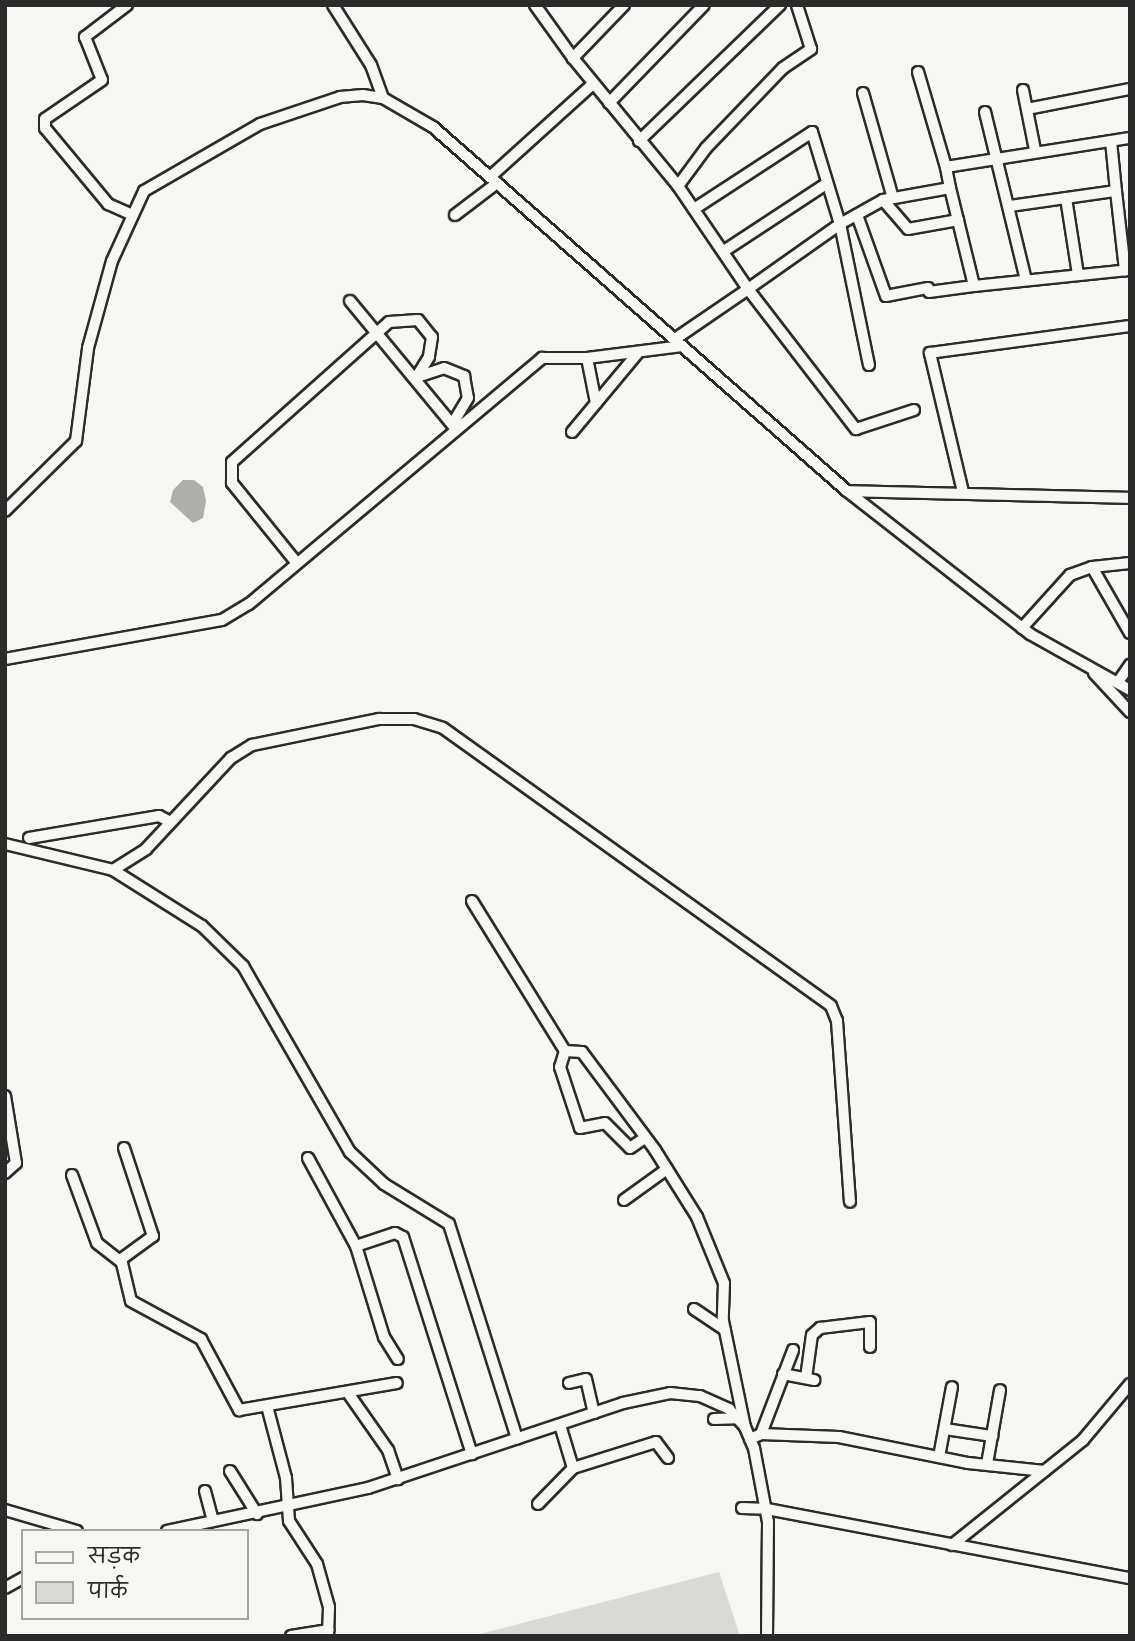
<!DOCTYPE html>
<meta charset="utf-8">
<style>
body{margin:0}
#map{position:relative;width:1135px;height:1641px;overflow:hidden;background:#f6f6f2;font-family:"Playpen Sans","Playpen Sans Deva",sans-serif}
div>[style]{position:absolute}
.green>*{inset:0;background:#d9d9d5}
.water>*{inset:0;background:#aeaeab}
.roads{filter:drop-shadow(2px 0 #2b2b2b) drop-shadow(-2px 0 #2b2b2b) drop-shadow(0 2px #2b2b2b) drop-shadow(0 -2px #2b2b2b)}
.minor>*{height:10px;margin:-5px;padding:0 5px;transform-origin:5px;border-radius:5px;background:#f6f6f2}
span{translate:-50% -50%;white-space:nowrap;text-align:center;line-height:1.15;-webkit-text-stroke:5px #f6f6f2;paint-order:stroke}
.frame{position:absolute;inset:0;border:7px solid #2b2b2b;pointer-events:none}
.legend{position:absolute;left:21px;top:1529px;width:228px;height:91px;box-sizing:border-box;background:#f6f6f2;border:2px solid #a5a5a2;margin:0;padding:9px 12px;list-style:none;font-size:21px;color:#2b2b2b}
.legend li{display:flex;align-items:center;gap:14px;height:35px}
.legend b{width:35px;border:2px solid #a5a5a2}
</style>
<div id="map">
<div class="green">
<i style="clip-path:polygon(719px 1572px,740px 1636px,472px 1636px)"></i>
</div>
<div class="water">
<i style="clip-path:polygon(183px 480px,194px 480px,203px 487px,206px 501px,203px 518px,193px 523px,170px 502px,173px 490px)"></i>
</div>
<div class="roads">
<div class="minor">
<i style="left:127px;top:5px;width:53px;rotate:142.7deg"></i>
<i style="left:85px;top:37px;width:46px;rotate:68.4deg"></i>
<i style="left:102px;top:80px;width:69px;rotate:145.6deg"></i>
<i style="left:45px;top:119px;width:9px;rotate:90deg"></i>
<i style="left:45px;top:128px;width:99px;rotate:50.3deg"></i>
<i style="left:108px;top:204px;width:27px;rotate:24deg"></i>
<i style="left:333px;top:5px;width:71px;rotate:57.7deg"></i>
<i style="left:371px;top:65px;width:35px;rotate:70deg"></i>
<i style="left:535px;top:5px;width:65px;rotate:54.4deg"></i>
<i style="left:624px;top:5px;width:74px;rotate:133.9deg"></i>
<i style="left:573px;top:58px;width:166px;rotate:50.6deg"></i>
<i style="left:678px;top:186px;width:125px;rotate:55.8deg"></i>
<i style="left:748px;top:289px;width:113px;rotate:-35.2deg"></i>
<i style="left:840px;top:224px;width:49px;rotate:-29.2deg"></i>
<i style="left:883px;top:200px;width:68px;rotate:-10.2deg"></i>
<i style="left:950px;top:188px;width:21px;rotate:-101deg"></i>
<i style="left:946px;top:167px;width:186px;rotate:-9deg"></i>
<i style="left:918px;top:72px;width:99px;rotate:73.6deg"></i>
<i style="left:1023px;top:90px;width:61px;rotate:78.7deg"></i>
<i style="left:863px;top:93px;width:109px;rotate:74.1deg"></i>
<i style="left:609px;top:103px;width:136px;rotate:-45.9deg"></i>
<i style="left:1027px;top:109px;width:105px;rotate:-11deg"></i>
<i style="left:985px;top:112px;width:173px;rotate:76.3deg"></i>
<i style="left:639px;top:141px;width:196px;rotate:-44deg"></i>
<i style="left:1111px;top:141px;width:50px;rotate:84.3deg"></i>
<i style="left:490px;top:177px;width:139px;rotate:-42.1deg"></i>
<i style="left:678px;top:186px;width:47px;rotate:-53.6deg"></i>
<i style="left:706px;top:148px;width:111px;rotate:-46.1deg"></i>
<i style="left:783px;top:68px;width:34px;rotate:-34deg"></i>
<i style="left:811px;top:49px;width:46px;rotate:-107.7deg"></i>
<i style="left:950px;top:188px;width:101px;rotate:76.2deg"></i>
<i style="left:974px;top:286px;width:157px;rotate:-5.9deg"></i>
<i style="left:1066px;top:198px;width:78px;rotate:81.1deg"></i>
<i style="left:883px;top:200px;width:38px;rotate:49deg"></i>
<i style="left:908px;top:229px;width:51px;rotate:-10.2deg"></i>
<i style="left:1010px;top:206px;width:107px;rotate:-8.1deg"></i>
<i style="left:1116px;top:191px;width:80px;rotate:83.5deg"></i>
<i style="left:694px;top:209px;width:141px;rotate:-33.1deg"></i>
<i style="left:812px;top:132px;width:96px;rotate:73.1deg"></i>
<i style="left:840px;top:224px;width:144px;rotate:78.4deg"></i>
<i style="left:455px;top:215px;width:53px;rotate:-37.3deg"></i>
<i style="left:857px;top:215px;width:86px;rotate:70.3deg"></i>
<i style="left:886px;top:296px;width:43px;rotate:-10.8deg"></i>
<i style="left:724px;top:251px;width:122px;rotate:-33.3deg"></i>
<i style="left:929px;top:292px;width:45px;rotate:-7.6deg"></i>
<i style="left:350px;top:301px;width:165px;rotate:50.4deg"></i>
<i style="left:675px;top:339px;width:88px;rotate:-34.4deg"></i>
<i style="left:748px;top:289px;width:177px;rotate:52.4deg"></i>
<i style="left:856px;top:429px;width:61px;rotate:-18.1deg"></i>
<i style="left:587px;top:358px;width:46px;rotate:78.7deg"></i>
<i style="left:417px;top:377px;width:28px;rotate:-18deg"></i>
<i style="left:444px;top:368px;width:22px;rotate:22deg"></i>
<i style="left:464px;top:376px;width:22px;rotate:80deg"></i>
<i style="left:468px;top:398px;width:29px;rotate:121deg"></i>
<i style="left:572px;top:432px;width:102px;rotate:-50.2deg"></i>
<i style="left:847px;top:491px;width:283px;rotate:1.4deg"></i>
<i style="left:963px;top:492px;width:143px;rotate:-103.4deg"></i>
<i style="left:930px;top:353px;width:202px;rotate:-7.7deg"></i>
<i style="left:5px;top:511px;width:100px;rotate:-44.6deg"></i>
<i style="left:76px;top:441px;width:94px;rotate:-82.6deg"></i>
<i style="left:88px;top:348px;width:90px;rotate:-74.6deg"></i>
<i style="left:112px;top:261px;width:77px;rotate:-65.4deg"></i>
<i style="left:144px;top:191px;width:134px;rotate:-30deg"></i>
<i style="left:260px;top:124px;width:84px;rotate:-18.6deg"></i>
<i style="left:340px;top:97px;width:23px;rotate:-5deg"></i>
<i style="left:363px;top:95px;width:20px;rotate:9deg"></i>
<i style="left:383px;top:98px;width:58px;rotate:30.1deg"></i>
<i style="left:433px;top:127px;width:551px;rotate:41.32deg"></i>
<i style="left:847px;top:491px;width:232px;rotate:38deg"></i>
<i style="left:1030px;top:634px;width:115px;rotate:29.2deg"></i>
<i style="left:296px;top:562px;width:102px;rotate:-129deg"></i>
<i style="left:232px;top:483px;width:21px;rotate:-90deg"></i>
<i style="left:232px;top:462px;width:210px;rotate:-41.7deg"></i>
<i style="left:389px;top:322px;width:29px;rotate:-4deg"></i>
<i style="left:418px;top:320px;width:22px;rotate:51deg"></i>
<i style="left:432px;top:337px;width:20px;rotate:99deg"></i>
<i style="left:429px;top:357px;width:26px;rotate:122deg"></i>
<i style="left:1130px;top:563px;width:38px;rotate:174deg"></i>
<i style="left:1092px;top:567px;width:76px;rotate:60.1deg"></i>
<i style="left:1022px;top:628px;width:72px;rotate:-47.8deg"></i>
<i style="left:1070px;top:575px;width:23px;rotate:-20deg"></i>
<i style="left:5px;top:659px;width:220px;rotate:-10.2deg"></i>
<i style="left:222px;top:620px;width:31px;rotate:-31deg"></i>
<i style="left:249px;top:604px;width:383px;rotate:-40deg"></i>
<i style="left:542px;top:358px;width:45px"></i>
<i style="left:587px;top:358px;width:96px;rotate:-7.2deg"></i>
<i style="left:1094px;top:673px;width:53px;rotate:47.3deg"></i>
<i style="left:1118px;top:682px;width:21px;rotate:-55deg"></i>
<i style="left:29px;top:838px;width:132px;rotate:-9.6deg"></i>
<i style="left:159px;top:816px;width:13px;rotate:27deg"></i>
<i style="left:5px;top:844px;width:111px;rotate:13.5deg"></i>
<i style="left:113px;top:870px;width:105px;rotate:32.2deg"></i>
<i style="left:202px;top:926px;width:57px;rotate:44.3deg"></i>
<i style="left:243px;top:966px;width:215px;rotate:60.1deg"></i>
<i style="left:350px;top:1152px;width:47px;rotate:43.3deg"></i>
<i style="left:384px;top:1184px;width:76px;rotate:31.6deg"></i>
<i style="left:449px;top:1224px;width:225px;rotate:72.4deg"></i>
<i style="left:113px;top:870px;width:39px;rotate:-32deg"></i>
<i style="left:146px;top:849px;width:125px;rotate:-47deg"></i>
<i style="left:231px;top:758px;width:25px;rotate:-32deg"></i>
<i style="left:252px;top:745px;width:130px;rotate:-11.6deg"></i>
<i style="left:379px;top:719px;width:35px"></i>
<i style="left:414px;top:719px;width:30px;rotate:17deg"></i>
<i style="left:443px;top:728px;width:477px;rotate:35.6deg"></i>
<i style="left:831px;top:1006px;width:16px;rotate:68deg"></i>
<i style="left:837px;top:1021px;width:181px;rotate:85.9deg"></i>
<i style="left:472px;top:901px;width:176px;rotate:58.2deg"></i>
<i style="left:565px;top:1051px;width:17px;rotate:3deg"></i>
<i style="left:582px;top:1052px;width:122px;rotate:53.3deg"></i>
<i style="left:655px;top:1150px;width:79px;rotate:57.9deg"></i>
<i style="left:697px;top:1217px;width:71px;rotate:67.8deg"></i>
<i style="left:724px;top:1283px;width:38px;rotate:92deg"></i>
<i style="left:723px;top:1321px;width:108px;rotate:78.3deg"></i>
<i style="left:565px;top:1051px;width:17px;rotate:107deg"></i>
<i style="left:560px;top:1067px;width:64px;rotate:71.8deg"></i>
<i style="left:580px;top:1128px;width:25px;rotate:-11deg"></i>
<i style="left:605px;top:1123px;width:35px;rotate:45deg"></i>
<i style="left:630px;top:1148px;width:18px;rotate:-34deg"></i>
<i style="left:5px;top:1096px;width:68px;rotate:80.7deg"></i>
<i style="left:16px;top:1163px;width:15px;rotate:138deg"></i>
<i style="left:124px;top:1148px;width:93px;rotate:71.8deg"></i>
<i style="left:153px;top:1236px;width:39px;rotate:144deg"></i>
<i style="left:121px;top:1259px;width:43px;rotate:76.6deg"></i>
<i style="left:131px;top:1301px;width:80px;rotate:28.5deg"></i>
<i style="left:201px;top:1339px;width:81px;rotate:61.8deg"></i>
<i style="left:239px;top:1410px;width:160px;rotate:-9.7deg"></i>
<i style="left:308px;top:1158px;width:100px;rotate:61.4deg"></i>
<i style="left:356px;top:1246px;width:41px;rotate:-18.4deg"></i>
<i style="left:395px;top:1233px;width:9px;rotate:27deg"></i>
<i style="left:403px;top:1237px;width:228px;rotate:72.4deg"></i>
<i style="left:72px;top:1175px;width:72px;rotate:69.8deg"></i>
<i style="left:97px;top:1243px;width:31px;rotate:38deg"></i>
<i style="left:624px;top:1200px;width:53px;rotate:-35.8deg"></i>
<i style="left:356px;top:1246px;width:95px;rotate:72.9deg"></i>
<i style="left:384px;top:1337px;width:26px;rotate:58deg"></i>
<i style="left:694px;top:1309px;width:37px;rotate:34deg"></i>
<i style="left:783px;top:1374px;width:32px;rotate:11deg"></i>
<i style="left:806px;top:1378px;width:43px;rotate:-82.1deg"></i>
<i style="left:812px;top:1335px;width:11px;rotate:-41deg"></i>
<i style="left:820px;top:1328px;width:50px;rotate:-6.8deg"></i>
<i style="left:870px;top:1322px;width:25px;rotate:90deg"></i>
<i style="left:569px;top:1383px;width:17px;rotate:-13deg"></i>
<i style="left:586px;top:1379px;width:35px;rotate:77deg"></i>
<i style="left:348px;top:1393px;width:70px;rotate:54.9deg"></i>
<i style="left:388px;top:1450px;width:31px;rotate:71deg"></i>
<i style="left:267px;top:1406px;width:74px;rotate:75.2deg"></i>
<i style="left:286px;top:1478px;width:43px;rotate:86deg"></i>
<i style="left:289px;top:1521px;width:51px;rotate:56.9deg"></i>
<i style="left:317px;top:1564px;width:45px;rotate:74.4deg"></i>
<i style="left:329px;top:1607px;width:29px;rotate:92deg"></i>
<i style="left:714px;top:1419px;width:23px;rotate:-2deg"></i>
<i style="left:945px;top:1429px;width:48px;rotate:8.5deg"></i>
<i style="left:761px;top:1434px;width:90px;rotate:-69.1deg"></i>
<i style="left:750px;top:1439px;width:12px;rotate:-24deg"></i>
<i style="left:761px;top:1434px;width:78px;rotate:2.2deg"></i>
<i style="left:839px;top:1437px;width:132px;rotate:11.4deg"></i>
<i style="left:968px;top:1463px;width:77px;rotate:5.9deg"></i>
<i style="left:939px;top:1457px;width:71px;rotate:-79.5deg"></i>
<i style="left:987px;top:1464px;width:75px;rotate:-80deg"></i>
<i style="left:573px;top:1468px;width:87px;rotate:-17.4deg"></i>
<i style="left:656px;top:1442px;width:20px;rotate:53deg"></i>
<i style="left:230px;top:1471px;width:51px;rotate:57.9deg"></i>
<i style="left:205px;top:1491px;width:31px;rotate:75deg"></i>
<i style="left:538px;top:1504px;width:50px;rotate:-45.8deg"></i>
<i style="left:573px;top:1468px;width:45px;rotate:-106.8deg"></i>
<i style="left:742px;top:1508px;width:25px;rotate:2deg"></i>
<i style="left:767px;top:1509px;width:369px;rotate:10.8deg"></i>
<i style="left:5px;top:1510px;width:75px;rotate:16.3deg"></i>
<i style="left:167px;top:1531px;width:206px;rotate:-12.1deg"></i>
<i style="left:368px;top:1488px;width:269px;rotate:-18.4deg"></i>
<i style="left:623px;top:1403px;width:48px;rotate:-12deg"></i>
<i style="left:670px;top:1393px;width:30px;rotate:6deg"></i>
<i style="left:700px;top:1396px;width:32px;rotate:24deg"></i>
<i style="left:729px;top:1409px;width:24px;rotate:48deg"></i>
<i style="left:745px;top:1427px;width:23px;rotate:67deg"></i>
<i style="left:754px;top:1448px;width:75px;rotate:79.3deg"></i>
<i style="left:768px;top:1522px;width:114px;rotate:90.5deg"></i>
<i style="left:952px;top:1545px;width:168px;rotate:-38.7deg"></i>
<i style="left:1083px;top:1440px;width:73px;rotate:-50deg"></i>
<i style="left:5px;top:1588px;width:21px;rotate:-29deg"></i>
<i style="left:291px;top:1636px;width:38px;rotate:-9deg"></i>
</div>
</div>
<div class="frame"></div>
<ul class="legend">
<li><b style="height:9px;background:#f6f6f2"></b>सड़क</li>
<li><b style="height:19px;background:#d9d9d5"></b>पार्क</li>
</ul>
</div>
